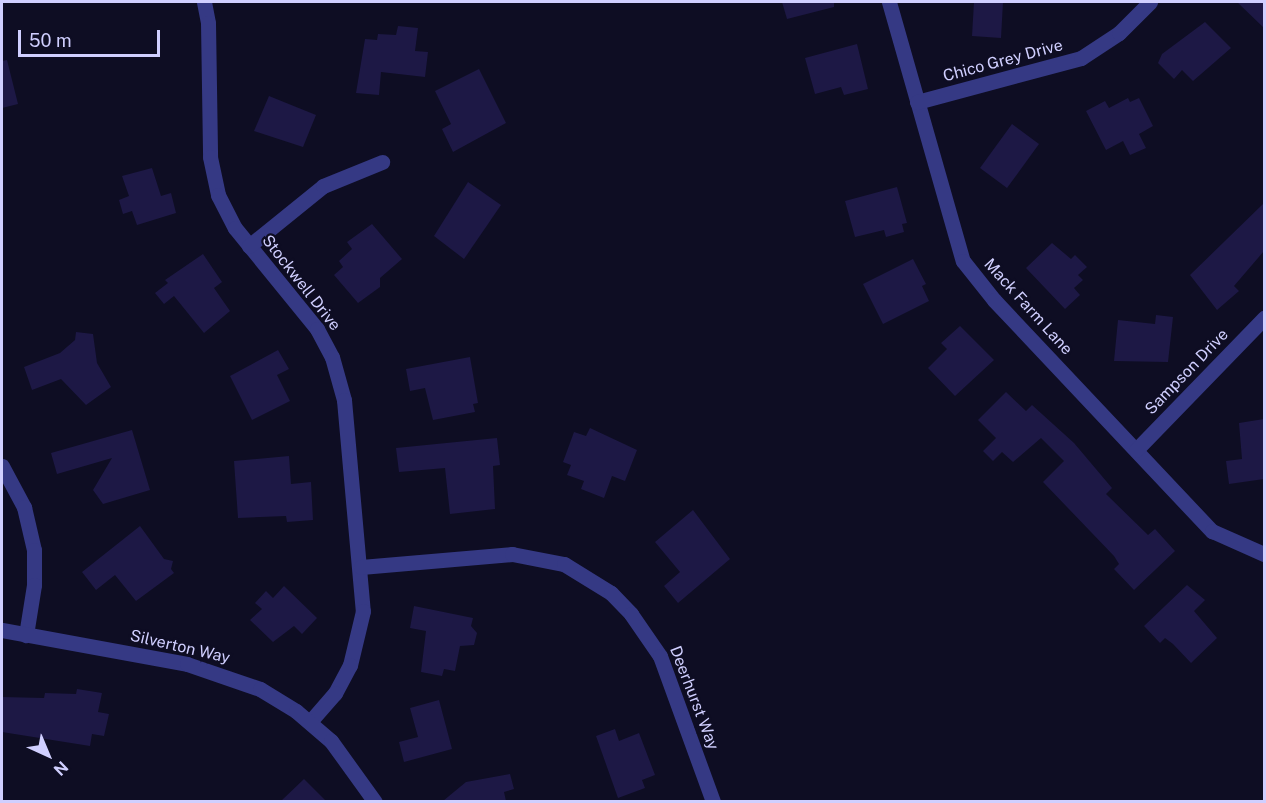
<!DOCTYPE html>
<style>
body{margin:0}
#map{position:relative;width:1266px;height:803px;overflow:hidden;background:#0e0d23;font-family:"Public Sans",sans-serif}
div>[style]{position:absolute}
.building>*{inset:0;background:#1d1845}
.minor>*{height:15px;margin:-7.5px;padding:0 7.5px;transform-origin:7.5px;border-radius:7.5px;background:#353984}
span{translate:-50% -50%;white-space:nowrap;text-align:center;line-height:1.15;-webkit-text-stroke:4.5px #0e0d23;paint-order:stroke}
.street-label{font-size:16px;color:#d0cfff}
.frame{position:absolute;inset:0;border:3px solid #d0cfff;pointer-events:none}
.north{position:absolute;left:18px;top:725px;width:60px;height:60px;-webkit-text-stroke:4px #0e0d23;paint-order:stroke;rotate:136deg;font-size:16px;font-weight:700;line-height:24px;text-align:center;color:#d0cfff}
.north::after{content:'';display:block;margin:auto;width:21px;height:27px;background:#d0cfff;clip-path:polygon(50% 0,100% 100%,50% 72%,0 100%)}
.scale{position:absolute;left:18px;top:30px;width:142px;height:27px;box-sizing:border-box;border:3px solid #d0cfff;border-top:0;padding-left:8px;font-size:18px;line-height:21px;white-space:nowrap;color:#d0cfff;-webkit-text-stroke:4px #0e0d23;paint-order:stroke}
</style>
<div id="map">
<div class="building">
<i style="clip-path:polygon(782px 2px,834px 2px,834px 7px,787px 19px)"></i>
<i style="clip-path:polygon(974px 2px,1003px 2px,1001px 38px,972px 36px)"></i>
<i style="clip-path:polygon(1237px 2px,1264px 2px,1264px 28px)"></i>
<i style="clip-path:polygon(1205px 22px,1231px 48px,1193px 81px,1182px 70px,1174px 79px,1158px 63px,1162px 54px)"></i>
<i style="clip-path:polygon(398px 26px,418px 28px,415px 51px,428px 52px,425px 77px,381px 72px,379px 95px,356px 93px,365px 39px,377px 40px,378px 34px,396px 35px)"></i>
<i style="clip-path:polygon(857px 44px,868px 89px,844px 95px,841px 87px,815px 94px,805px 58px)"></i>
<i style="clip-path:polygon(7px 60px,18px 104px,2px 108px,2px 61px)"></i>
<i style="clip-path:polygon(479px 69px,506px 123px,453px 152px,442px 129px,451px 124px,435px 91px)"></i>
<i style="clip-path:polygon(269px 96px,316px 115px,303px 147px,254px 131px)"></i>
<i style="clip-path:polygon(1128px 98px,1130px 102px,1139px 98px,1153px 126px,1139px 134px,1146px 148px,1130px 155px,1123px 141px,1106px 150px,1086px 111px,1105px 101px,1109px 108px)"></i>
<i style="clip-path:polygon(1012px 124px,1039px 144px,1007px 188px,980px 168px)"></i>
<i style="clip-path:polygon(152px 168px,161px 196px,171px 193px,176px 213px,137px 225px,132px 211px,123px 214px,119px 200px,129px 196px,122px 176px)"></i>
<i style="clip-path:polygon(468px 182px,501px 205px,464px 259px,434px 236px)"></i>
<i style="clip-path:polygon(897px 187px,907px 223px,902px 224px,904px 232px,886px 237px,884px 230px,855px 237px,845px 201px)"></i>
<i style="clip-path:polygon(1264px 203px,1264px 251px,1234px 286px,1239px 291px,1217px 310px,1190px 275px)"></i>
<i style="clip-path:polygon(372px 224px,402px 259px,380px 278px,380px 287px,358px 303px,334px 275px,343px 267px,339px 261px,352px 249px,347px 242px)"></i>
<i style="clip-path:polygon(1052px 243px,1071px 259px,1075px 255px,1087px 267px,1078px 275px,1083px 280px,1074px 288px,1080px 295px,1065px 309px,1026px 268px)"></i>
<i style="clip-path:polygon(203px 254px,222px 282px,214px 288px,230px 311px,204px 333px,174px 296px,164px 304px,155px 293px,168px 283px,165px 280px)"></i>
<i style="clip-path:polygon(913px 259px,926px 284px,922px 286px,929px 301px,883px 324px,863px 284px)"></i>
<i style="clip-path:polygon(1156px 315px,1173px 317px,1168px 362px,1114px 361px,1118px 320px,1155px 324px)"></i>
<i style="clip-path:polygon(960px 326px,994px 360px,955px 396px,928px 368px,947px 349px,941px 343px)"></i>
<i style="clip-path:polygon(76px 332px,93px 334px,97px 363px,111px 387px,86px 405px,61px 379px,32px 390px,24px 367px,60px 353px,75px 340px)"></i>
<i style="clip-path:polygon(278px 350px,289px 369px,277px 375px,290px 401px,252px 420px,230px 376px)"></i>
<i style="clip-path:polygon(470px 357px,478px 403px,473px 404px,475px 412px,433px 420px,425px 388px,410px 391px,406px 369px)"></i>
<i style="clip-path:polygon(1006px 392px,1026px 411px,1032px 405px,1074px 443px,1112px 488px,1106px 494px,1148px 535px,1155px 529px,1175px 551px,1134px 590px,1114px 569px,1119px 564px,1114px 556px,1043px 482px,1064px 461px,1041px 438px,1013px 462px,1002px 452px,993px 461px,983px 451px,996px 438px,978px 420px)"></i>
<i style="clip-path:polygon(1264px 419px,1264px 479px,1229px 484px,1226px 461px,1242px 459px,1239px 423px)"></i>
<i style="clip-path:polygon(590px 428px,637px 450px,625px 481px,612px 476px,604px 498px,581px 489px,584px 481px,567px 475px,571px 465px,563px 462px,574px 432px,586px 436px)"></i>
<i style="clip-path:polygon(132px 430px,150px 490px,103px 504px,93px 490px,112px 458px,57px 474px,51px 453px)"></i>
<i style="clip-path:polygon(497px 438px,500px 465px,493px 466px,495px 509px,450px 514px,445px 468px,399px 472px,396px 448px)"></i>
<i style="clip-path:polygon(289px 456px,291px 484px,311px 482px,313px 520px,287px 522px,286px 516px,238px 518px,234px 461px)"></i>
<i style="clip-path:polygon(693px 510px,730px 559px,678px 603px,664px 586px,680px 572px,655px 542px)"></i>
<i style="clip-path:polygon(140px 526px,164px 559px,173px 561px,171px 569px,174px 573px,136px 601px,115px 575px,96px 590px,82px 572px)"></i>
<i style="clip-path:polygon(1187px 585px,1205px 600px,1194px 611px,1217px 638px,1191px 663px,1173px 644px,1165px 638px,1160px 643px,1144px 626px)"></i>
<i style="clip-path:polygon(284px 586px,317px 618px,302px 634px,294px 626px,273px 642px,250px 620px,262px 609px,255px 603px,266px 591px,273px 598px)"></i>
<i style="clip-path:polygon(414px 606px,473px 618px,471px 626px,477px 633px,474px 645px,460px 646px,455px 671px,444px 669px,442px 676px,421px 672px,426px 631px,410px 628px)"></i>
<i style="clip-path:polygon(77px 689px,102px 693px,98px 712px,109px 714px,104px 736px,92px 734px,90px 746px,2px 732px,2px 697px,44px 698px,45px 693px,76px 694px)"></i>
<i style="clip-path:polygon(439px 700px,452px 749px,404px 762px,399px 742px,418px 737px,410px 708px)"></i>
<i style="clip-path:polygon(615px 729px,619px 741px,639px 733px,655px 775px,642px 780px,645px 788px,618px 798px,596px 736px)"></i>
<i style="clip-path:polygon(510px 774px,514px 789px,504px 792px,506px 801px,443px 801px,466px 782px)"></i>
<i style="clip-path:polygon(304px 779px,326px 801px,281px 801px)"></i>
</div>
<div class="minor">
<i style="left:204px;top:2px;width:21px;rotate:79deg"></i>
<i style="left:208px;top:23px;width:134px;rotate:89.1deg"></i>
<i style="left:210px;top:157px;width:39px;rotate:78deg"></i>
<i style="left:218px;top:195px;width:37px;rotate:63deg"></i>
<i style="left:235px;top:228px;width:130px;rotate:50.9deg"></i>
<i style="left:317px;top:329px;width:32px;rotate:62deg"></i>
<i style="left:332px;top:357px;width:45px;rotate:74.4deg"></i>
<i style="left:344px;top:400px;width:212px;rotate:84.9deg"></i>
<i style="left:363px;top:611px;width:56px;rotate:103.5deg"></i>
<i style="left:350px;top:665px;width:32px;rotate:118deg"></i>
<i style="left:335px;top:693px;width:38px;rotate:131deg"></i>
<i style="left:889px;top:2px;width:269px;rotate:74.1deg"></i>
<i style="left:963px;top:261px;width:50px;rotate:51.5deg"></i>
<i style="left:994px;top:300px;width:318px;rotate:46.7deg"></i>
<i style="left:1212px;top:531px;width:57px;rotate:23.9deg"></i>
<i style="left:917px;top:102px;width:170px;rotate:-15deg"></i>
<i style="left:1081px;top:58px;width:45px;rotate:-33.3deg"></i>
<i style="left:1119px;top:33px;width:44px;rotate:-45deg"></i>
<i style="left:249px;top:246px;width:95px;rotate:-39deg"></i>
<i style="left:323px;top:186px;width:64px;rotate:-22.1deg"></i>
<i style="left:1136px;top:450px;width:184px;rotate:-45.9deg"></i>
<i style="left:2px;top:466px;width:47px;rotate:61.8deg"></i>
<i style="left:24px;top:507px;width:44px;rotate:76.9deg"></i>
<i style="left:34px;top:550px;width:35px;rotate:90deg"></i>
<i style="left:34px;top:585px;width:51px;rotate:99.1deg"></i>
<i style="left:361px;top:567px;width:152px;rotate:-4.9deg"></i>
<i style="left:512px;top:554px;width:53px;rotate:10.9deg"></i>
<i style="left:564px;top:564px;width:55px;rotate:31.7deg"></i>
<i style="left:611px;top:593px;width:29px;rotate:46deg"></i>
<i style="left:631px;top:614px;width:51px;rotate:55.4deg"></i>
<i style="left:660px;top:656px;width:155px;rotate:70deg"></i>
<i style="left:2px;top:630px;width:188px;rotate:10.4deg"></i>
<i style="left:187px;top:664px;width:77px;rotate:18.9deg"></i>
<i style="left:260px;top:689px;width:42px;rotate:31.4deg"></i>
<i style="left:296px;top:711px;width:46px;rotate:40.6deg"></i>
<i style="left:331px;top:741px;width:75px;rotate:54.2deg"></i>
</div>
<div class="street-label">
<span style="left:1003px;top:61px;rotate:-15deg">Chico Grey Drive</span>
<span style="left:301px;top:283px;rotate:52deg">Stockwell Drive</span>
<span style="left:1028px;top:307px;rotate:48deg">Mack Farm Lane</span>
<span style="left:1187px;top:372px;rotate:-46deg">Sampson Drive</span>
<span style="left:180px;top:647px;rotate:13deg">Silverton Way</span>
<span style="left:694px;top:698px;rotate:69deg">Deerhurst Way</span>
</div>
<div class="frame"></div>
<div class="north">N</div>
<div class="scale">50 m</div>
</div>
